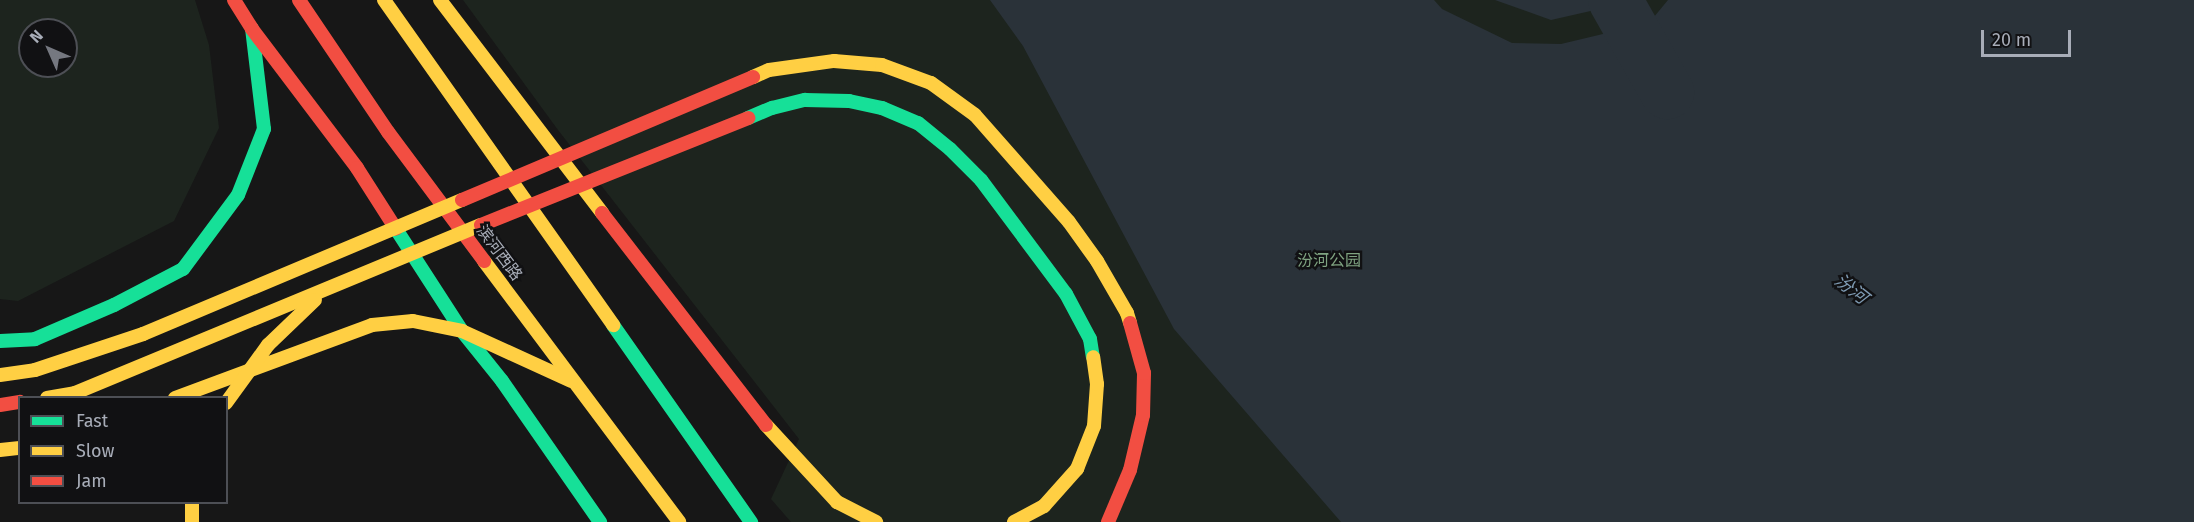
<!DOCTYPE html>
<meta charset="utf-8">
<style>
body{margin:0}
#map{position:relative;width:2194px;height:522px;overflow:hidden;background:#171717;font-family:"Fira Sans","Noto Sans SC",sans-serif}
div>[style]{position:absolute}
.green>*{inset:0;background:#1d241e}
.water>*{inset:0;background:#2a3239}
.river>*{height:54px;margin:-27px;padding:0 27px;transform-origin:27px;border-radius:27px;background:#2a3239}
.fast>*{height:14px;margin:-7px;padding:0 7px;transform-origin:7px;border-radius:7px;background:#16e098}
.slow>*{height:14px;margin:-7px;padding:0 7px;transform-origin:7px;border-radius:7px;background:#ffcf43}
.jam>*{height:14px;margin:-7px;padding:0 7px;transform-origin:7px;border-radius:7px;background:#f24e42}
.fast-bridge>*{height:14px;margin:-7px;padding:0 7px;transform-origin:7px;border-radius:7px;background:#16e098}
.slow-bridge>*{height:14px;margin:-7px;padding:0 7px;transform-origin:7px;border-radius:7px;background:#ffcf43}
.jam-bridge>*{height:14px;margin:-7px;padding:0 7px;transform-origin:7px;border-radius:7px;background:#f24e42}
span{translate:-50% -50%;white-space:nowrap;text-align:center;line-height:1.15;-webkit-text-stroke:5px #111113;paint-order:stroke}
.street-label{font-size:16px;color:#a8adb8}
.park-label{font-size:16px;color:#7fa381}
.water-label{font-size:18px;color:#7f9bb3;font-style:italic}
.legend{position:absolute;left:18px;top:396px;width:210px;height:108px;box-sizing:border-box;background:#111113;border:2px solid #4d4f55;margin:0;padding:8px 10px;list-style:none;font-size:18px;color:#a8adb8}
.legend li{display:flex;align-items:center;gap:12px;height:30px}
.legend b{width:30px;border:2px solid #4d4f55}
.north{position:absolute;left:18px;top:18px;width:60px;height:60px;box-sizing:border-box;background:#111113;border:2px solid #4d4f55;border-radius:50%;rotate:315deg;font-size:16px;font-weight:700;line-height:24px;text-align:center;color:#a8adb8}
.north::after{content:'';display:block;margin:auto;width:21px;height:27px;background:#757880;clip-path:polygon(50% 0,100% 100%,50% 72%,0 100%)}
.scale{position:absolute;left:1981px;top:30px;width:90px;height:27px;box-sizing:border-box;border:3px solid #a8adb8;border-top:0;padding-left:8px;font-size:18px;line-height:21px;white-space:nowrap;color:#a8adb8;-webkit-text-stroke:4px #111113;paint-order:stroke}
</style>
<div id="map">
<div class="green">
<i style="clip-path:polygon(evenodd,0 0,195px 0,209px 45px,219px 128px,174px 221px,18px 301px,0 299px,0 0,30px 30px,66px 30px,66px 66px,30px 66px,30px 30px)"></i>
<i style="clip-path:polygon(463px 0,2194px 0,2194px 522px,791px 522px,771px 499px,799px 439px,558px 130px)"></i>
</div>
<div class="water">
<i style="clip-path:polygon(990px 0,1434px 0,1442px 9px,1512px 43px,1561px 44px,1649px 23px,1668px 0,2194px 0,2194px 522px,1341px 522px,1174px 329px,1023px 46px)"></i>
<i style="clip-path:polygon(1495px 0,1620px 0,1595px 10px,1551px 20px)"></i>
</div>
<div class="river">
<i style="left:1615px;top:0;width:106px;rotate:60.5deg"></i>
</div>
<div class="fast">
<i style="left:396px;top:229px;width:121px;rotate:57.1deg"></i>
<i style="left:462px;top:331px;width:64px;rotate:51.3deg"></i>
<i style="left:502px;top:381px;width:172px;rotate:55.2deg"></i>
<i style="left:613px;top:325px;width:241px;rotate:55deg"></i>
<i style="left:0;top:341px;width:35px;rotate:-3deg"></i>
<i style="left:35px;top:339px;width:86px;rotate:-23.3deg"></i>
<i style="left:114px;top:305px;width:78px;rotate:-27.6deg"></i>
<i style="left:183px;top:269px;width:92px;rotate:-53.4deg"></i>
<i style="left:238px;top:195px;width:71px;rotate:-68.5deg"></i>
<i style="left:264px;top:129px;width:101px;rotate:-96.8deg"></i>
</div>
<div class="slow">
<i style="left:384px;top:0;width:398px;rotate:54.8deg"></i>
<i style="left:440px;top:0;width:268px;rotate:52.7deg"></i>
<i style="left:484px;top:261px;width:326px;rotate:53.2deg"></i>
<i style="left:175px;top:398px;width:210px;rotate:-20.3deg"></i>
<i style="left:372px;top:325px;width:41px;rotate:-5.6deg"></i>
<i style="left:413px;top:321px;width:50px;rotate:11.5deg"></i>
<i style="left:462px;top:331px;width:120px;rotate:24.6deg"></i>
<i style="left:766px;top:425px;width:105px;rotate:47.3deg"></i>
<i style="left:837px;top:502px;width:44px;rotate:27.1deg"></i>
<i style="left:0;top:450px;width:20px;rotate:-6deg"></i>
<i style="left:192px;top:502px;width:20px;rotate:90deg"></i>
</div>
<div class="jam">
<i style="left:234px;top:0;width:34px;rotate:58deg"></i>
<i style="left:252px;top:29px;width:174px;rotate:52.9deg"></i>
<i style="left:357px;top:168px;width:72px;rotate:57.4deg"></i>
<i style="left:299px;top:0;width:159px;rotate:56deg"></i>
<i style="left:388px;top:132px;width:161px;rotate:53.3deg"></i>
<i style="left:602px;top:213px;width:268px;rotate:52.3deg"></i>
<i style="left:0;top:405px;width:20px;rotate:-9deg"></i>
</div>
<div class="fast-bridge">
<i style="left:748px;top:118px;width:26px;rotate:-23deg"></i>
<i style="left:772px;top:108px;width:34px;rotate:-14deg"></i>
<i style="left:805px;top:100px;width:44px;rotate:1.3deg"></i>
<i style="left:849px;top:101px;width:34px;rotate:12deg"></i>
<i style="left:882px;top:108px;width:39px;rotate:23deg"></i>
<i style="left:918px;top:123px;width:41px;rotate:39.1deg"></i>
<i style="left:950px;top:149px;width:44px;rotate:45deg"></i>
<i style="left:981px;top:180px;width:142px;rotate:53.3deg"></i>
<i style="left:1066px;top:294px;width:51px;rotate:61.9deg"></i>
<i style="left:1090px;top:339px;width:18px;rotate:81deg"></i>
</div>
<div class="slow-bridge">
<i style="left:753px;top:77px;width:17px;rotate:-24deg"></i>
<i style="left:769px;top:70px;width:66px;rotate:-7.9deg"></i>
<i style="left:834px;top:61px;width:48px;rotate:4.8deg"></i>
<i style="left:882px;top:65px;width:52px;rotate:20.2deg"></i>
<i style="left:931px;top:83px;width:54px;rotate:36deg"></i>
<i style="left:975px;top:115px;width:142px;rotate:48.7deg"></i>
<i style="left:1069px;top:222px;width:48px;rotate:54.3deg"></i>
<i style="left:1097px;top:261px;width:60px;rotate:60deg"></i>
<i style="left:1127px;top:313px;width:10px;rotate:73deg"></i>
<i style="left:0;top:375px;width:35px;rotate:-8deg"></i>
<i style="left:35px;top:370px;width:114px;rotate:-18.4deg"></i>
<i style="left:143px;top:334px;width:346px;rotate:-22.8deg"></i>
<i style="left:47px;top:398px;width:28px;rotate:-10deg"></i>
<i style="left:75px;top:393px;width:439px;rotate:-22.5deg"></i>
<i style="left:226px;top:403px;width:72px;rotate:-54.1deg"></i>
<i style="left:268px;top:345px;width:65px;rotate:-43.8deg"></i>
<i style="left:1014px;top:522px;width:34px;rotate:-28deg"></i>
<i style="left:1044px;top:506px;width:50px;rotate:-48.3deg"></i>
<i style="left:1077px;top:469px;width:46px;rotate:-68.4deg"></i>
<i style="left:1094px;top:426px;width:42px;rotate:-85.9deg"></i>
<i style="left:1097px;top:384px;width:27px;rotate:-98deg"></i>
</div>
<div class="jam-bridge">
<i style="left:462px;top:200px;width:316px;rotate:-22.9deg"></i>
<i style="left:481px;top:225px;width:288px;rotate:-21.8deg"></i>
<i style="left:1108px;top:522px;width:56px;rotate:-67.1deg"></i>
<i style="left:1130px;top:470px;width:57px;rotate:-76.7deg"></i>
<i style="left:1143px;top:415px;width:42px;rotate:-88.6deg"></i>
<i style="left:1144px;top:373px;width:52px;rotate:-105.6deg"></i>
</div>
<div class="street-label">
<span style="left:499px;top:253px;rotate:53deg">滨河西路</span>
</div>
<div class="park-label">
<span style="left:1329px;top:261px">汾河公园</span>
</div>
<div class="water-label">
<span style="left:1851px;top:289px;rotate:38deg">汾河</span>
</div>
<ul class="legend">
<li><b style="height:8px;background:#16e098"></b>Fast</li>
<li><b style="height:8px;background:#ffcf43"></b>Slow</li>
<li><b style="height:8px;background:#f24e42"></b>Jam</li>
</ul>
<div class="north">N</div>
<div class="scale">20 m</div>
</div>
